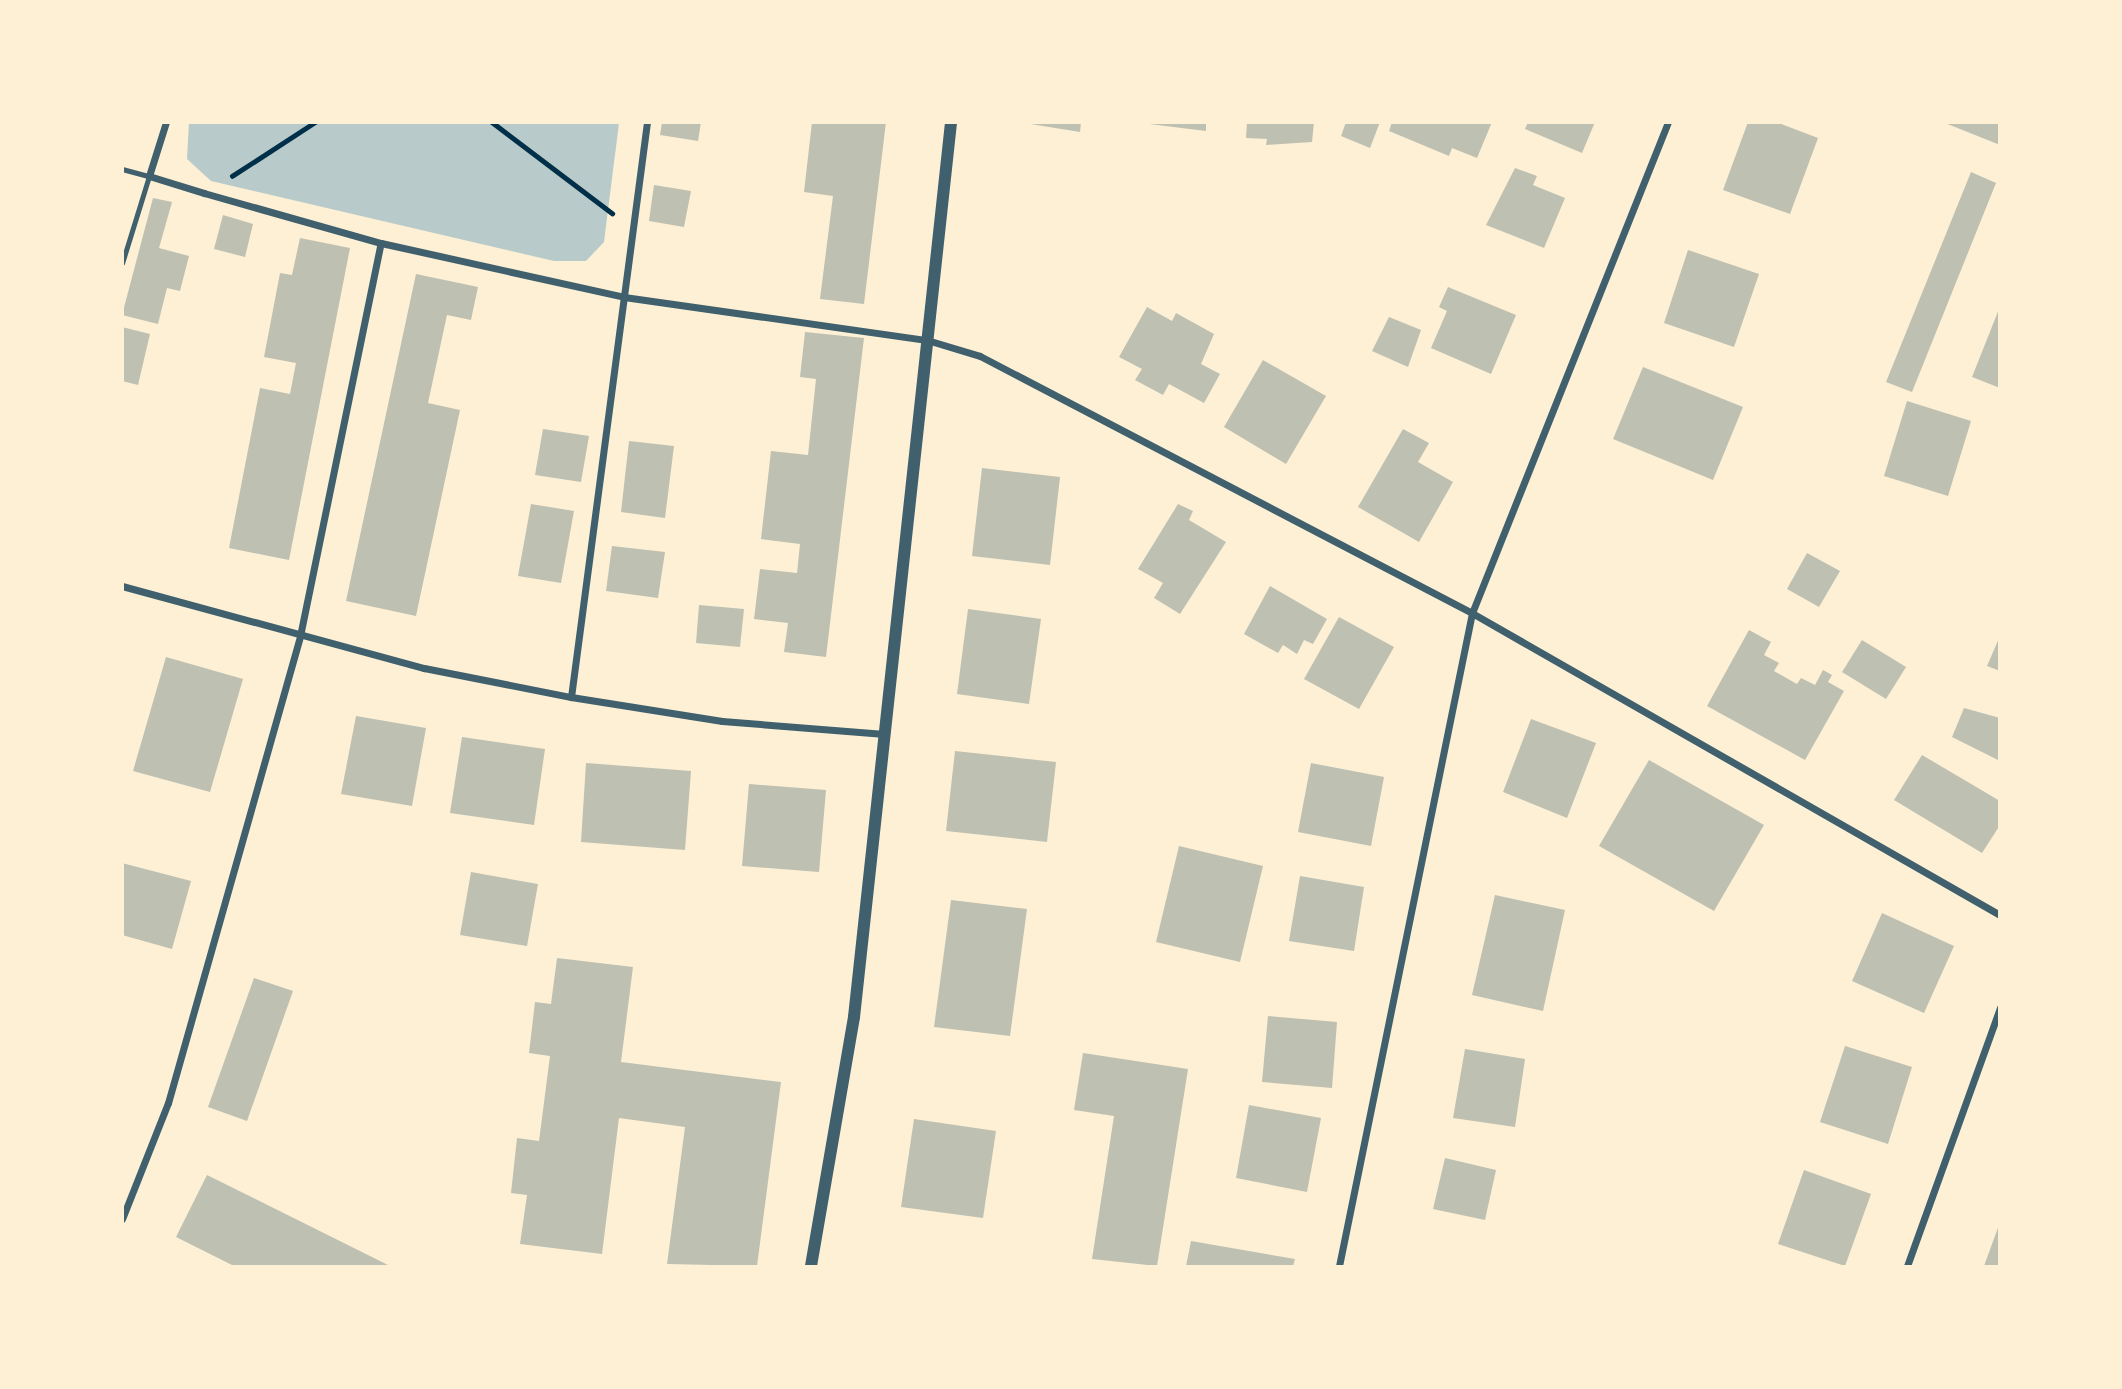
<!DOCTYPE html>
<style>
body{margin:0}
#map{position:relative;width:2122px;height:1389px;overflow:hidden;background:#fdf0d5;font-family:Barlow,sans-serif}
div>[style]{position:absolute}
.green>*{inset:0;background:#b9caca}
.building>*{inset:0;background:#bec0b2}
.path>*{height:4.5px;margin:-2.25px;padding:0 2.25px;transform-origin:2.25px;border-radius:2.25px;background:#003049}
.service>*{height:5px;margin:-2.5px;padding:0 2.5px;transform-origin:2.5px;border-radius:2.5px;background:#3f606c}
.minor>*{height:7px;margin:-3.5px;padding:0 3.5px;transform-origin:3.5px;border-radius:3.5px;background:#3f606c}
.tertiary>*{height:12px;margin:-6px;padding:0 6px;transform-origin:6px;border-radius:6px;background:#3f606c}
span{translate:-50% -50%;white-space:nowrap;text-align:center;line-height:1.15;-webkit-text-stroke:7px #fdf0d5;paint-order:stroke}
.frame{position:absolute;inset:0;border:124px solid #fdf0d5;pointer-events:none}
</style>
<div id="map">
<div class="green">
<i style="clip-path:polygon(189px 122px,619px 123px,604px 242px,586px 261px,554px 261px,211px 181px,187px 159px)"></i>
</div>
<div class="building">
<i style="clip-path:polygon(662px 122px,701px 122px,698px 141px,660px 135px)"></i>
<i style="clip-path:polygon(812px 122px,886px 122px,864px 304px,820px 299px,833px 196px,804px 192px)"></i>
<i style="clip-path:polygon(1018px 122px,1081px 122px,1080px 132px)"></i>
<i style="clip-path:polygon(1133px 122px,1206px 122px,1206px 131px)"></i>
<i style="clip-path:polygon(1247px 122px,1314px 122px,1312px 142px,1266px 145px,1267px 139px,1246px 138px)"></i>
<i style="clip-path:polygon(1346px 122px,1380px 122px,1370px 148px,1341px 136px)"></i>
<i style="clip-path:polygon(1392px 122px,1492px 122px,1477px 158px,1452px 148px,1449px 156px,1389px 131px)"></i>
<i style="clip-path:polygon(1528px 122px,1595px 122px,1582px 153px,1525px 129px)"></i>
<i style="clip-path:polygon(1748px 122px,1776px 122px,1818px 138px,1790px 214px,1723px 190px)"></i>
<i style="clip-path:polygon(1945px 122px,2000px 122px,2000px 145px,1945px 123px)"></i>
<i style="clip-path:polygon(1515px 168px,1537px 176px,1533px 185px,1565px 198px,1544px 248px,1486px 225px)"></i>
<i style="clip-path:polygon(1971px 172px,1996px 183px,1912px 392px,1886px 382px)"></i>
<i style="clip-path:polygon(654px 185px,691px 191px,684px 227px,649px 221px)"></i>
<i style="clip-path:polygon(153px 198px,172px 202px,159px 248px,189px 256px,180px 291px,167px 288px,158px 324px,122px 315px)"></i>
<i style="clip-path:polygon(223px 215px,253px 224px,245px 257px,214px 249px)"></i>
<i style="clip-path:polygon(300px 238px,350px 248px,289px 560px,229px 548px,260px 388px,290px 394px,296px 363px,264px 357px,280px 273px,292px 275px)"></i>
<i style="clip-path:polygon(1688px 250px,1759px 274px,1734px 347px,1664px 323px)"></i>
<i style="clip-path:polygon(416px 274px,478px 287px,471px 320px,447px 315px,428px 403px,460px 410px,416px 616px,346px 601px)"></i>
<i style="clip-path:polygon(1448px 287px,1516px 315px,1491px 374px,1431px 348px,1447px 311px,1439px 307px)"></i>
<i style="clip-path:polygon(1147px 307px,1172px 321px,1176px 313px,1214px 334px,1201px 364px,1220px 374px,1204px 403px,1169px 384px,1163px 395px,1135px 380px,1142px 369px,1119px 357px)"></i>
<i style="clip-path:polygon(1999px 309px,2000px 309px,2000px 388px,1972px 377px)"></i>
<i style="clip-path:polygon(1389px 317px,1421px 330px,1408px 367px,1372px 351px)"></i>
<i style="clip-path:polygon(122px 327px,150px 334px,138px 385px,122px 381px)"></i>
<i style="clip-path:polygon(805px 332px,864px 338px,826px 657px,784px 652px,788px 623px,754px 619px,760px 569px,797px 573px,800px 544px,761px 539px,771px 451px,808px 455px,816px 379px,800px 377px)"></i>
<i style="clip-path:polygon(1263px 360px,1326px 396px,1286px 464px,1224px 427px)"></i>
<i style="clip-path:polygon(1643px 367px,1743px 407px,1713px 480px,1613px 439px)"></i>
<i style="clip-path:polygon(1907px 401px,1971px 421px,1948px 496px,1884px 476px)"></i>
<i style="clip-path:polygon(543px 429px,589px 436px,581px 482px,535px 475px)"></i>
<i style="clip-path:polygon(1403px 429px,1429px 443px,1418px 462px,1453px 482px,1419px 542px,1358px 507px)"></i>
<i style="clip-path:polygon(629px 441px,674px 446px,665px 518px,621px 512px)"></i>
<i style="clip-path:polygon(982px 468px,1060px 477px,1050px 565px,972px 556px)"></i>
<i style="clip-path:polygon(531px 504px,574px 511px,561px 583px,518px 576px)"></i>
<i style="clip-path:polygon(1178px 504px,1193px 511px,1189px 520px,1226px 542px,1180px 614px,1154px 598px,1163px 583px,1138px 569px)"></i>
<i style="clip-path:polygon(612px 546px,665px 552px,658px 598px,606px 591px)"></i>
<i style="clip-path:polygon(1807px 553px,1840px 571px,1819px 607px,1787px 589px)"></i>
<i style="clip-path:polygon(1270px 586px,1327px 619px,1313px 644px,1304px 640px,1297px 654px,1283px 645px,1278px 653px,1244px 634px)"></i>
<i style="clip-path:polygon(699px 605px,744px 609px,740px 647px,696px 643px)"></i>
<i style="clip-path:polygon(968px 609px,1041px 619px,1029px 704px,957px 694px)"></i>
<i style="clip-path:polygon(1339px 617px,1394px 647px,1359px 709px,1304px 679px)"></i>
<i style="clip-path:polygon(1749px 630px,1771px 642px,1764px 655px,1779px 663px,1774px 671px,1797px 684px,1801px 678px,1815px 685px,1823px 670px,1832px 675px,1828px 682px,1844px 691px,1805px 760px,1707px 706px)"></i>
<i style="clip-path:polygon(2000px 636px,2000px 671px,1987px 666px)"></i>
<i style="clip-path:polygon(1862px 640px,1906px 667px,1886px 699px,1842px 672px)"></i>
<i style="clip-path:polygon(166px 657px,243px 679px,210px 792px,133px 771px)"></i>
<i style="clip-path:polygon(1964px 708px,2000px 718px,2000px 761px,1952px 737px)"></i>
<i style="clip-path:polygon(356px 716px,426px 728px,412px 806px,341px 794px)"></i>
<i style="clip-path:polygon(1531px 719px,1596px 743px,1567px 818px,1503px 792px)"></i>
<i style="clip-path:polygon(462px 737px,545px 749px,534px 825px,450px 813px)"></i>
<i style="clip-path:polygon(955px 751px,1056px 762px,1047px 842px,946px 831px)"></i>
<i style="clip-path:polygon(1922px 755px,2000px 801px,2000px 825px,1982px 853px,1894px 800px)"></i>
<i style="clip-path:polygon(1649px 760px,1764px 825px,1714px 911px,1599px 846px)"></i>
<i style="clip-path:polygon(586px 763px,691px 771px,685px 850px,581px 842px)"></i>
<i style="clip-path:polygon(1311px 763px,1384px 777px,1371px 846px,1298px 832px)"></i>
<i style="clip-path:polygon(749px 784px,826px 790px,819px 872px,742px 866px)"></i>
<i style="clip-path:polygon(1179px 846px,1263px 866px,1240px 962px,1156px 942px)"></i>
<i style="clip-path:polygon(122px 863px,191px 881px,172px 949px,122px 935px)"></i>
<i style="clip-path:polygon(471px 872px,538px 884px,527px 946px,460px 935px)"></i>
<i style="clip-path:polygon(1300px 876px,1364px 887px,1354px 951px,1289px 941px)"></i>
<i style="clip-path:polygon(1495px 895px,1565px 910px,1543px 1011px,1472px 995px)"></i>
<i style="clip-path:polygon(951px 900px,1027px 909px,1010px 1036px,934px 1027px)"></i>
<i style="clip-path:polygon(1882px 913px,1954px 946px,1924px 1013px,1852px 981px)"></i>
<i style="clip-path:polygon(557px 958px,633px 967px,621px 1062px,781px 1082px,757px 1266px,667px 1264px,685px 1127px,619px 1118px,602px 1254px,520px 1244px,527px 1195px,511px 1193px,517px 1138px,539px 1141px,550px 1056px,529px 1053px,535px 1002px,551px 1004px)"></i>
<i style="clip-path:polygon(254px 978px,293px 991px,247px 1121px,208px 1107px)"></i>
<i style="clip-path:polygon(1268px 1016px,1337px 1022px,1332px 1088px,1262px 1082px)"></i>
<i style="clip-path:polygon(1845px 1046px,1912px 1067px,1888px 1144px,1820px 1122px)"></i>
<i style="clip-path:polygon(1465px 1049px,1525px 1059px,1515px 1127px,1453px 1118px)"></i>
<i style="clip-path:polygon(1083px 1053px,1188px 1069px,1157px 1266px,1092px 1259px,1114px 1116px,1074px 1110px)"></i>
<i style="clip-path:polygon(1249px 1105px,1321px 1118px,1307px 1192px,1236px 1178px)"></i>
<i style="clip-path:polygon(914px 1119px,996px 1131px,983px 1218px,901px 1207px)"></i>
<i style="clip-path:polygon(1445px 1158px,1496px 1170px,1485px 1220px,1433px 1209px)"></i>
<i style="clip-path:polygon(1804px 1170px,1871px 1194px,1845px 1266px,1778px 1244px)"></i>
<i style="clip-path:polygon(207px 1175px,390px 1266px,234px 1266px,176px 1237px)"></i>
<i style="clip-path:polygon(1999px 1225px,2000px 1266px,1984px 1266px)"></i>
<i style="clip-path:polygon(1191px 1241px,1295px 1259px,1293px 1266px,1186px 1266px)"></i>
</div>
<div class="path">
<i style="left:492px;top:122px;width:151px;rotate:37.2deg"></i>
<i style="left:232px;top:176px;width:99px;rotate:-33deg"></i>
</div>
<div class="service">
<i style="left:122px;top:169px;width:28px;rotate:15deg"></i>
<i style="left:149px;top:176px;width:91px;rotate:107.2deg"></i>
</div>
<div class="minor">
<i style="left:166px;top:122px;width:57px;rotate:107.5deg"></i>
<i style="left:149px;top:176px;width:58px;rotate:17.2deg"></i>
<i style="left:204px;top:193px;width:184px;rotate:15.8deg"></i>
<i style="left:381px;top:243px;width:249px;rotate:12.5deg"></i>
<i style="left:624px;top:297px;width:306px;rotate:8.1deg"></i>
<i style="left:927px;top:340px;width:55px;rotate:16.8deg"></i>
<i style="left:980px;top:356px;width:555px;rotate:27.58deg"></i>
<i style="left:1472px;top:613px;width:608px;rotate:29.77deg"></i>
<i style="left:122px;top:586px;width:313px;rotate:15.2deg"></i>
<i style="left:424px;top:668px;width:150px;rotate:11.2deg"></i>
<i style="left:571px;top:697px;width:153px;rotate:9deg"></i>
<i style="left:722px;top:721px;width:163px;rotate:4.6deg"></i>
<i style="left:571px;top:697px;width:580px;rotate:-82.47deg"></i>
<i style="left:122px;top:1219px;width:125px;rotate:-68.4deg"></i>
<i style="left:168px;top:1103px;width:485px;rotate:-74.2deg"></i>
<i style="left:300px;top:636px;width:401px;rotate:-78.4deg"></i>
<i style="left:1339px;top:1266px;width:666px;rotate:-78.49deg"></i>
<i style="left:1472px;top:613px;width:529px;rotate:-68.24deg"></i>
<i style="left:1907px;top:1266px;width:275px;rotate:-70.2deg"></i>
</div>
<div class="tertiary">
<i style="left:811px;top:1266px;width:253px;rotate:-80.2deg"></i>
<i style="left:854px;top:1017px;width:900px;rotate:-83.81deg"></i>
</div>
<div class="frame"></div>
</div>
